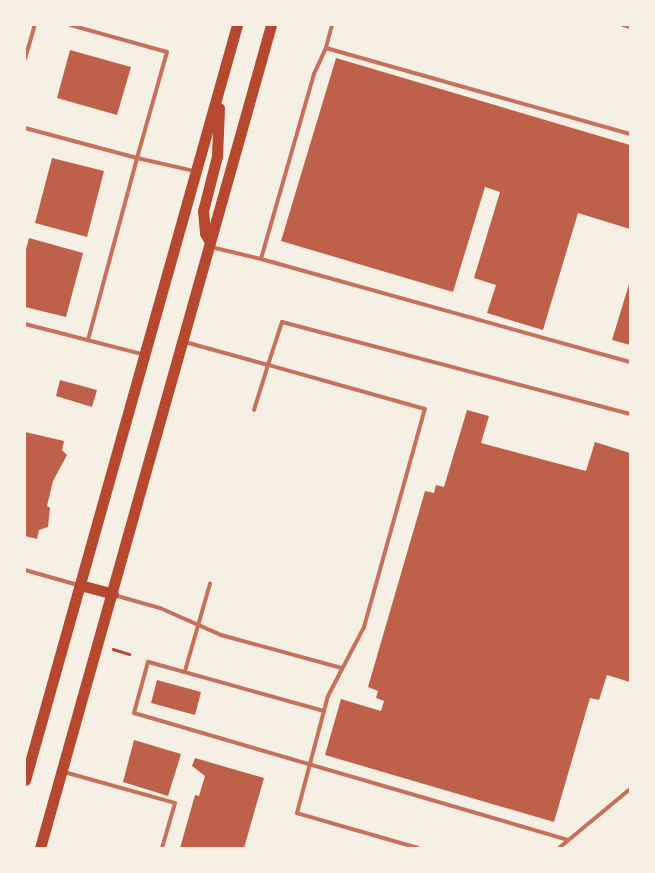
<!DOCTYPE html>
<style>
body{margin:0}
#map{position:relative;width:655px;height:873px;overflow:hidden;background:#f6efe4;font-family:Figtree,sans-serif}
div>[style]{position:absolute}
.building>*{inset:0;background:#bf614a}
.path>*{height:2.5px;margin:-1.25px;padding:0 1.25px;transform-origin:1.25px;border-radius:1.25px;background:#b5482f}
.service>*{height:4px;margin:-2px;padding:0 2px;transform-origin:2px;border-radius:2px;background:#c5725c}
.primary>*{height:11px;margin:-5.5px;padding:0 5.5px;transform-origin:5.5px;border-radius:5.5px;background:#b5482f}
span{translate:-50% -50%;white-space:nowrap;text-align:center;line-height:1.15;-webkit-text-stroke:4px #f6efe4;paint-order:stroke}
.frame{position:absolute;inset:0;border:26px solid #f6efe4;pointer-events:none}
</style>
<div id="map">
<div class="building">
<i style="clip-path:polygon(70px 50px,131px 67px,117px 115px,57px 98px)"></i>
<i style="clip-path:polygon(336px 58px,630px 145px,630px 229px,578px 213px,543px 330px,487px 313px,496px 285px,474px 278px,500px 192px,485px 187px,453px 292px,281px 241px)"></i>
<i style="clip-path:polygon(52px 158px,104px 171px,87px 237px,35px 223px)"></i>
<i style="clip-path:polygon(29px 238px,83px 253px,66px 317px,25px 307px,25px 253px)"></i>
<i style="clip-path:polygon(630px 281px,630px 345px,612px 340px)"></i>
<i style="clip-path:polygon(60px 380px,97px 390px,92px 407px,56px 396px)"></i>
<i style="clip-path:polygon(467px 410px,489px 416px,481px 443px,586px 471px,595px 442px,630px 453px,630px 682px,607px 675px,599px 700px,590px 698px,554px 822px,325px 755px,341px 699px,381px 711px,384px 701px,376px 698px,378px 691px,368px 687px,425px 491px,434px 493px,436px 485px,444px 487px)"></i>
<i style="clip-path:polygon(25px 432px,64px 441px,62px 450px,67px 455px,53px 481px,47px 506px,50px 508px,48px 527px,39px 530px,37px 539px,25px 536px)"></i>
<i style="clip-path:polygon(157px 680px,201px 692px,195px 715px,151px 703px)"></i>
<i style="clip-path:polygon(134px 740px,181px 754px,168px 796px,123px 782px)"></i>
<i style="clip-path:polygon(195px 758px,264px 778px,244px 848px,180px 848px,195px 795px,199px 796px,205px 776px,192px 766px)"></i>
</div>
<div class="path">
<i style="left:113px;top:649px;width:17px;rotate:17deg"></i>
</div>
<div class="service">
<i style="left:332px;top:25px;width:24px;rotate:105deg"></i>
<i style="left:326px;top:48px;width:316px;rotate:15.8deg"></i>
<i style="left:623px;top:25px;width:7px;rotate:16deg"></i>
<i style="left:326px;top:48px;width:29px;rotate:115deg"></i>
<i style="left:314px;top:74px;width:192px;rotate:106deg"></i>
<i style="left:261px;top:259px;width:383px;rotate:15.6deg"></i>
<i style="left:25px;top:59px;width:35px;rotate:-74deg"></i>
<i style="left:25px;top:128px;width:116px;rotate:15deg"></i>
<i style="left:137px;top:158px;width:110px;rotate:-74.2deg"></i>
<i style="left:167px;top:52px;width:101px;rotate:-164.4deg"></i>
<i style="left:211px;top:247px;width:51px;rotate:13.5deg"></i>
<i style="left:25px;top:324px;width:121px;rotate:14.4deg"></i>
<i style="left:88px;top:340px;width:188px;rotate:-74.9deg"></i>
<i style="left:137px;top:158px;width:58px;rotate:12.8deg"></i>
<i style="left:185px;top:342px;width:86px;rotate:15.5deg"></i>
<i style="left:268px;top:365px;width:47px;rotate:107.3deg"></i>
<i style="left:25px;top:570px;width:55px;rotate:15.8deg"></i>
<i style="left:114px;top:595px;width:48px;rotate:15.8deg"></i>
<i style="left:160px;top:608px;width:67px;rotate:23.9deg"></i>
<i style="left:221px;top:635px;width:125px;rotate:15.3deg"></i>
<i style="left:185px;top:671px;width:91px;rotate:-74deg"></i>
<i style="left:324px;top:711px;width:183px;rotate:-164.4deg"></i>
<i style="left:148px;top:662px;width:53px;rotate:105.4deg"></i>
<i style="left:134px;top:713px;width:451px;rotate:16.3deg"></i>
<i style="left:64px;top:772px;width:115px;rotate:15.6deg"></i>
<i style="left:175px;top:803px;width:47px;rotate:106.1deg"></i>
<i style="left:418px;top:848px;width:126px;rotate:-163.9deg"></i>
<i style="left:297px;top:813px;width:121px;rotate:-75.2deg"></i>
<i style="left:328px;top:696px;width:78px;rotate:-62.4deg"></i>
<i style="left:364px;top:627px;width:226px;rotate:-74.4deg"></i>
<i style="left:425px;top:409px;width:163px;rotate:-164.3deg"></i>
<i style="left:268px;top:365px;width:45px;rotate:-72deg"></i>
<i style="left:282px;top:322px;width:360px;rotate:14.8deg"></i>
<i style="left:559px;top:848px;width:92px;rotate:-39.7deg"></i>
</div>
<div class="primary">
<i style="left:210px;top:242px;width:10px;rotate:-119deg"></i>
<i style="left:205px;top:233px;width:22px;rotate:-95deg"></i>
<i style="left:203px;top:211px;width:57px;rotate:-75.7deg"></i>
<i style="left:217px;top:156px;width:48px;rotate:-87.6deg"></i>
<i style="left:80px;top:585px;width:34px;rotate:15deg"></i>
<i style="left:25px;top:780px;width:784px;rotate:-74.32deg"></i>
<i style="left:40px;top:848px;width:855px;rotate:-74.32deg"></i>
</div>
<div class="frame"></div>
</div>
